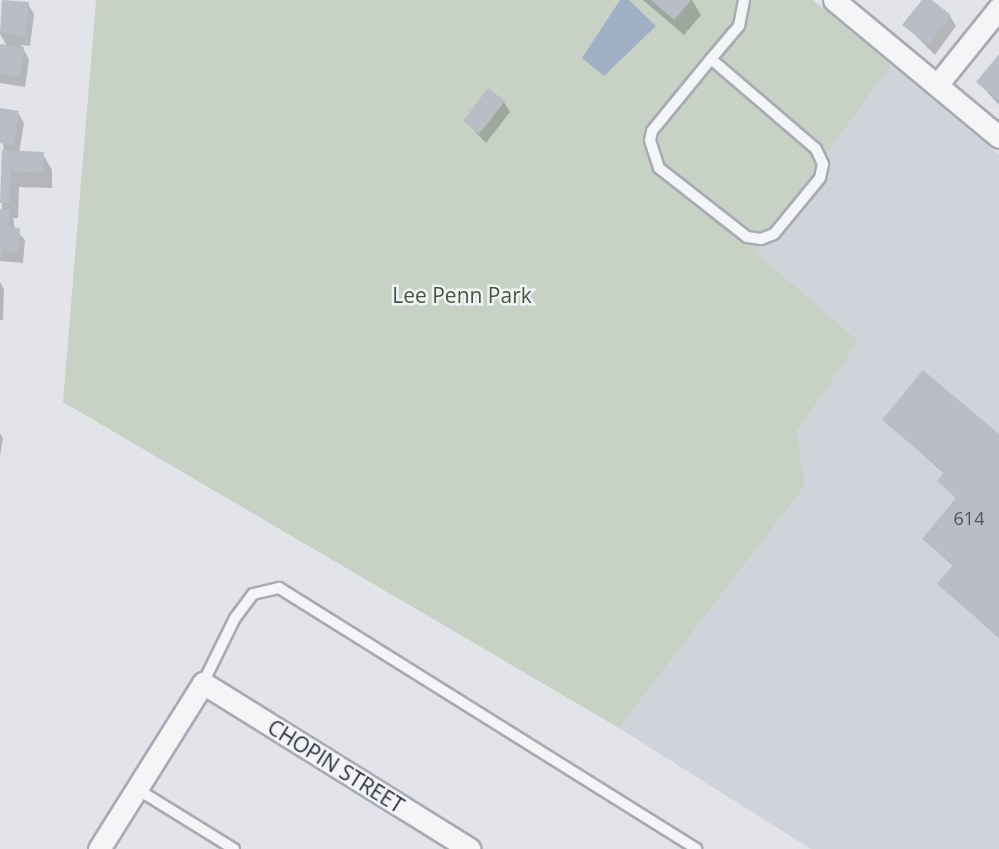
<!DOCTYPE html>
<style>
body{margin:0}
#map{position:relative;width:999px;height:849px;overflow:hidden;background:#e2e4e9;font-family:"Open Sans",sans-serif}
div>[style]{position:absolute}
.built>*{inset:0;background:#d0d3da}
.green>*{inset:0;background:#c7d2c4}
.water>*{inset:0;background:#a0b1c5}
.shadow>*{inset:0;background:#0003}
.building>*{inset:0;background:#b9bdc5}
.roads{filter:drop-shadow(2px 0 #a8abb3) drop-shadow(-2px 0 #a8abb3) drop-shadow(0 2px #a8abb3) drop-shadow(0 -2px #a8abb3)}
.lane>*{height:10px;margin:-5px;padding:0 5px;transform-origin:5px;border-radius:5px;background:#f4f5f7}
.street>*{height:21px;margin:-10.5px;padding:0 10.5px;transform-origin:10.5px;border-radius:10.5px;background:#f4f5f7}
span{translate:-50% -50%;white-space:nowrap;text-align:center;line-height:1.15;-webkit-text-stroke:5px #f1f3f6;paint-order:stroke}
.number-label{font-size:18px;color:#4f5560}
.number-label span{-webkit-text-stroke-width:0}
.park-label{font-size:21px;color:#3f593a}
.street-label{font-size:21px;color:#2c323f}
</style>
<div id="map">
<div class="built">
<i style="clip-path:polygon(891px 65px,999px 155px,999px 849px,811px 849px,619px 728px,805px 486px,797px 434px,857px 341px,754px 252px)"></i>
</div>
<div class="green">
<i style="clip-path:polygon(96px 0,813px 0,891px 65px,755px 252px,858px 341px,797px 433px,805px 486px,619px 728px,63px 402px)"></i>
</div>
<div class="water">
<i style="clip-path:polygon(620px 0,629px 0,656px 26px,604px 76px,582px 58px)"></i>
</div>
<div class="shadow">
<i style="clip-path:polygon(643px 0,692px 0,701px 15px,684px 35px)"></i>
<i style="clip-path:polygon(924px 0,950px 16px,956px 26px,935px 55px,905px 25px)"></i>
<i style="clip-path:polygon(4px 1px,28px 4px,34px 14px,30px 46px,21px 45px,29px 59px,25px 87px,0 83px,0 45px,7px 46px,0 34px)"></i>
<i style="clip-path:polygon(999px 56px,999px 105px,978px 82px)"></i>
<i style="clip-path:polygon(504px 102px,510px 112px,486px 143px,465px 121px)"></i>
<i style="clip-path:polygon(0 110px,18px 113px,24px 123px,19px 153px,43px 154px,52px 170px,52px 188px,19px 187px,18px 218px,13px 218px,15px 229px,25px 240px,23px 263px,0 261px,4px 152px)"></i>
<i style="clip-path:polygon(0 282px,4px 289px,3px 320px,0 320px)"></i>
<i style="clip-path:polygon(884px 420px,999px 436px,999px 638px,939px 584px,954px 567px,924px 539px,957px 499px,939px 481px,945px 474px)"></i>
<i style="clip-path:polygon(0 433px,3px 438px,0 456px)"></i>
</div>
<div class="building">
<i style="clip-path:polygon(2px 0,29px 2px,25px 36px,0 33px)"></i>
<i style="clip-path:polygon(651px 0,691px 0,674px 20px)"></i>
<i style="clip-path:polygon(922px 0,932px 0,951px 15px,929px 45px,902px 25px)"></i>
<i style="clip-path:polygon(0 44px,24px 47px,20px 77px,0 74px)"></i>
<i style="clip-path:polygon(999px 54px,999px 101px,976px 82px)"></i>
<i style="clip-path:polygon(488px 88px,505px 101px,479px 134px,463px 121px)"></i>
<i style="clip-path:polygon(0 108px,19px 111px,14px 146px,0 143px)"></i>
<i style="clip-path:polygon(2px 150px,44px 152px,43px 173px,11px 171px,10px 203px,0 203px)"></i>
<i style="clip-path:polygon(0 209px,11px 210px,9px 227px,20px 228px,18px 253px,0 251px)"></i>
<i style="clip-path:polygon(923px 370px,999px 434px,999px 637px,937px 584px,953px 565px,922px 539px,956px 498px,937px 481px,944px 472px,882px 420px)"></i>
</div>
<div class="roads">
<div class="lane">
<i style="left:711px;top:59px;width:138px;rotate:40.6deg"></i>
<i style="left:816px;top:149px;width:17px;rotate:65deg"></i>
<i style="left:823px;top:164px;width:14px;rotate:102deg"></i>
<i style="left:820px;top:178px;width:72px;rotate:129.4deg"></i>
<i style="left:774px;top:234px;width:14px;rotate:159deg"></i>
<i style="left:761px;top:239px;width:14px;rotate:-172deg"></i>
<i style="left:747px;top:237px;width:112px;rotate:-141.9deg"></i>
<i style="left:659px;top:168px;width:29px;rotate:-108deg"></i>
<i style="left:650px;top:140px;width:9px;rotate:-77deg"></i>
<i style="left:652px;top:131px;width:93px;rotate:-50.7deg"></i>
<i style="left:711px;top:59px;width:33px;rotate:-50deg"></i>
<i style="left:732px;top:34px;width:11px;rotate:-49deg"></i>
<i style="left:739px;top:26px;width:26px;rotate:-79deg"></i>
<i style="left:203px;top:683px;width:72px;rotate:-63.8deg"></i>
<i style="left:235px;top:618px;width:30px;rotate:-53deg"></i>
<i style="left:253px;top:594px;width:27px;rotate:-13deg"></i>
<i style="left:279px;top:588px;width:492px;rotate:32deg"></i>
<i style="left:137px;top:789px;width:114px;rotate:31.7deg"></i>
</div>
<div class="street">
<i style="left:834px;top:0;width:214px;rotate:39.7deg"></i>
<i style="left:937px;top:85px;width:99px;rotate:-51.2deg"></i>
<i style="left:99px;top:849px;width:196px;rotate:-57.9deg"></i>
<i style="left:203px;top:683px;width:314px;rotate:31.9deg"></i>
</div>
</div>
<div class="number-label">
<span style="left:969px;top:518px">614</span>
</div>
<div class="park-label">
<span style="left:462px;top:295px">Lee Penn Park</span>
</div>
<div class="street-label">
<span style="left:336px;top:766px;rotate:32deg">CHOPIN STREET</span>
</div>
</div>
